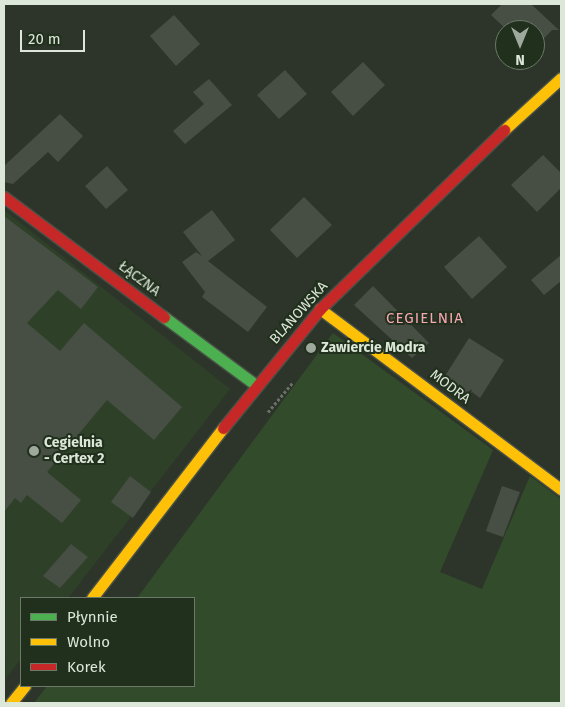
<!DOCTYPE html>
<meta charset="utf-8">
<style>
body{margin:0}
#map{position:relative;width:565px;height:707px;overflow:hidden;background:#2d352a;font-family:"Fira Sans",sans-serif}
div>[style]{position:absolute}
.built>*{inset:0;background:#2e4128}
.green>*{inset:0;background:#314b2b}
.building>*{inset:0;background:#474e44}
.path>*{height:3px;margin-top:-1.5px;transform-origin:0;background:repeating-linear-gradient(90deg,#6a7069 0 2.5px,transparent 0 5px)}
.roads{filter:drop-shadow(1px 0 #495147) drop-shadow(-1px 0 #495147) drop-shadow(0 1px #495147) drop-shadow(0 -1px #495147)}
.fast>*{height:11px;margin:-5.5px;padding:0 5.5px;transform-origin:5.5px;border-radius:5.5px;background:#4caf50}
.slow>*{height:11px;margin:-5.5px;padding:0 5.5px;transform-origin:5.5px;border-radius:5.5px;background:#ffc107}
.jam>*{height:11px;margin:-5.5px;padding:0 5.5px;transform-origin:5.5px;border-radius:5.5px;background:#c62828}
.dots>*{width:14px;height:14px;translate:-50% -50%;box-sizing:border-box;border:2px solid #20301c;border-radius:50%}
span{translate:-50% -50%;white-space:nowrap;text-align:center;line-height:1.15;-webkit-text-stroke:4px #20301c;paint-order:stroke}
.street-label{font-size:14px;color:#dce6d9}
.poi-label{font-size:14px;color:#dce6d9;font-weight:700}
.left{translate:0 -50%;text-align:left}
.neighbourhood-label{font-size:15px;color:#f9a6b4;letter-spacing:1px}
.frame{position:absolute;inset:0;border:5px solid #dce6d9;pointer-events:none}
.legend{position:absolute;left:20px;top:597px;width:175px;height:90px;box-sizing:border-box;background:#20301c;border:1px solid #6b7968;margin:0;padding:6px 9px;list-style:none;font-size:15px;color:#dce6d9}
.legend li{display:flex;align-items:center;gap:10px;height:25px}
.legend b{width:25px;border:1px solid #6b7968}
.north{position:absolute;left:495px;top:20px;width:50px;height:50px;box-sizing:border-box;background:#20301c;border:1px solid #6b7968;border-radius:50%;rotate:180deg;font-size:14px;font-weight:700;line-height:20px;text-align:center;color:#dce6d9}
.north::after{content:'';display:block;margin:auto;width:18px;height:22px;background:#9fa89c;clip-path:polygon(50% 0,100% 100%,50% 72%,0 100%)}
.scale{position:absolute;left:20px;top:30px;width:65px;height:22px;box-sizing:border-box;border:2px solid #dce6d9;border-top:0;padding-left:6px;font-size:15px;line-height:18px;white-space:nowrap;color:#dce6d9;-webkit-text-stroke:4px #20301c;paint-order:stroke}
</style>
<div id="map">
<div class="built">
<i style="clip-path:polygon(4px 210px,230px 389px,68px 598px,21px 598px,21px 659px,6px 678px)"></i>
</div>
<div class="green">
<i style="clip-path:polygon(333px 333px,493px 450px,440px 572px,482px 589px,530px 476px,561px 499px,561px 703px,34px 703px,47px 686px,194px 686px,194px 598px,137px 598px)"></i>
</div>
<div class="building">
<i style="clip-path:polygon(502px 4px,531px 4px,559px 30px,552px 30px,535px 48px,535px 30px,507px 30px,491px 15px)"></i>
<i style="clip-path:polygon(174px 15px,200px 44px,176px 66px,150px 36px)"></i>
<i style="clip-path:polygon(363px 62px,385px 85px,353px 116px,331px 92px)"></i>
<i style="clip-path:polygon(285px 70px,307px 94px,279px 119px,257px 95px)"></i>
<i style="clip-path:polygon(209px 79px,232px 105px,185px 144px,173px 131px,204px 104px,193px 92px)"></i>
<i style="clip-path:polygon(60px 114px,83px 136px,58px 162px,48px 152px,13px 184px,4px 182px,4px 166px)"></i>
<i style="clip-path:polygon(543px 155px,561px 173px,561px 188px,537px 212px,511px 185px)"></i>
<i style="clip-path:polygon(107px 166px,128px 190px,106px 209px,85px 186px)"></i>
<i style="clip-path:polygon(304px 197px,332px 225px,297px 258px,270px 230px)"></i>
<i style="clip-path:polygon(212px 210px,235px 240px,208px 261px,267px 307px,248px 332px,202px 297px,205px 292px,182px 262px,196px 252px,202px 256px,183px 232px)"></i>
<i style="clip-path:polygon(4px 216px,98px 287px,81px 309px,58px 290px,27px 323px,60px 351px,84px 323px,182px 407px,154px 440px,107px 400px,47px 472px,81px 500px,62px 523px,27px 495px,21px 503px,15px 498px,4px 512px)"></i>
<i style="clip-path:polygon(479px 236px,507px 267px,472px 299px,444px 267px)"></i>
<i style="clip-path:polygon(561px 255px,561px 281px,544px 295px,531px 280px)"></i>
<i style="clip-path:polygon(373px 286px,429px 343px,412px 358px,354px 305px)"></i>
<i style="clip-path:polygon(469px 338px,504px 360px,480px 398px,472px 392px,467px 399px,445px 376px)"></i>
<i style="clip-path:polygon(130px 476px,151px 492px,133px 518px,111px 502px)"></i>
<i style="clip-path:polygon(502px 486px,520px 492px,503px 537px,486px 531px)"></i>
<i style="clip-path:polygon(71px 544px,88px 557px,60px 588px,43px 576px)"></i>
</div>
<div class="path">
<i style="left:268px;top:412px;width:39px;rotate:-50deg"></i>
</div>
<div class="roads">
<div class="fast">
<i style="left:164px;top:317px;width:114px;rotate:36.5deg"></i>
</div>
<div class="slow">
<i style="left:504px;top:130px;width:77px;rotate:-42.4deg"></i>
<i style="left:320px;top:309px;width:301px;rotate:36.8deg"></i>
<i style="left:92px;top:598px;width:215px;rotate:-52.4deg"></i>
<i style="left:11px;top:703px;width:22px;rotate:-51deg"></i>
</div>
<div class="jam">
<i style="left:4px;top:197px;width:200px;rotate:36.9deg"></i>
<i style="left:223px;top:428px;width:154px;rotate:-50.8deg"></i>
<i style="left:320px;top:309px;width:257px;rotate:-44.2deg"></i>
</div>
</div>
<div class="dots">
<i style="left:311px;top:348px;background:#9fa89c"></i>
<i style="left:34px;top:451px;background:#9fa89c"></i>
</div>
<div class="street-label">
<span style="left:139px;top:279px;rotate:37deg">ŁĄCZNA</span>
<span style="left:299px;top:313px;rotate:-48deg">BLANOWSKA</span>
<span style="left:450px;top:387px;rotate:37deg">MODRA</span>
</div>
<div class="poi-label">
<span class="left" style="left:321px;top:348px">Zawiercie Modra</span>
<span class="left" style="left:44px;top:451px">Cegielnia<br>- Certex 2</span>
</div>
<div class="neighbourhood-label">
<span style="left:425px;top:319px">CEGIELNIA</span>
</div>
<div class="frame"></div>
<ul class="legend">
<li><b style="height:6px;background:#4caf50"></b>Płynnie</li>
<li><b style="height:6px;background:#ffc107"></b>Wolno</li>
<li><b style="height:6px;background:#c62828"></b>Korek</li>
</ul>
<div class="north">N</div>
<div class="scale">20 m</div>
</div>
